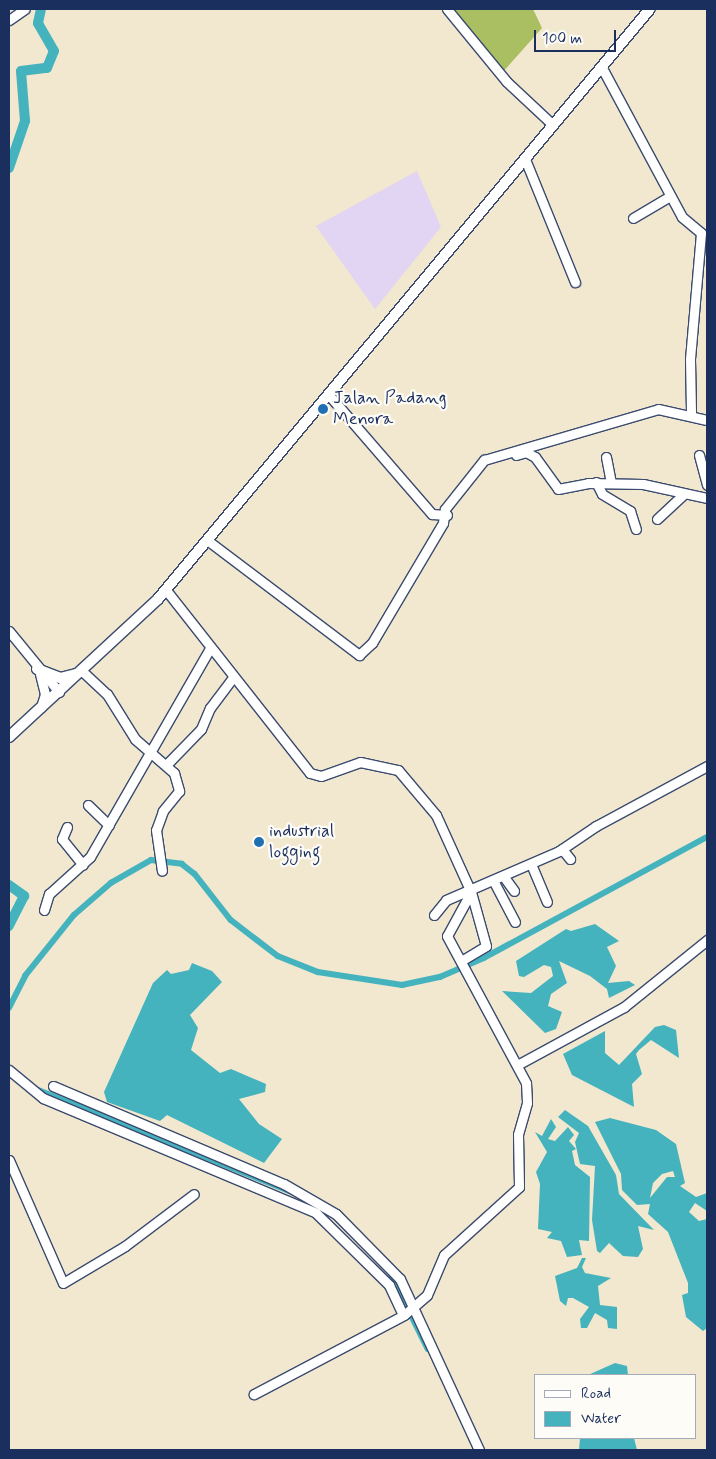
<!DOCTYPE html>
<style>
body{margin:0}
#map{position:relative;width:716px;height:1459px;overflow:hidden;background:#f1e8cf;font-family:Mynerve,sans-serif}
div>[style]{position:absolute}
.built>*{inset:0;background:#e2d4f3}
.green>*{inset:0;background:#aabe62}
.water>*{inset:0;background:#44b3be}
.canal>*{height:5.5px;margin:-2.75px;padding:0 2.75px;transform-origin:2.75px;border-radius:2.75px;background:#44b3be}
.river>*{height:10px;margin:-5px;padding:0 5px;transform-origin:5px;border-radius:5px;background:#44b3be}
.roads{filter:drop-shadow(1px 0 #3b4b6f) drop-shadow(-1px 0 #3b4b6f) drop-shadow(0 1px #3b4b6f) drop-shadow(0 -1px #3b4b6f)}
.minor>*{height:9px;margin:-4.5px;padding:0 4.5px;transform-origin:4.5px;border-radius:4.5px;background:#fff}
.major>*{height:10px;margin:-5px;padding:0 5px;transform-origin:5px;border-radius:5px;background:#fff}
.dots>*{width:14px;height:14px;translate:-50% -50%;box-sizing:border-box;border:2px solid #fdfcf7;border-radius:50%}
span{translate:-50% -50%;white-space:nowrap;text-align:center;line-height:1.15;-webkit-text-stroke:4.5px #fdfcf7;paint-order:stroke}
.poi-label{font-size:18px;color:#1b2f5e}
.left{translate:0 -50%;text-align:left}
.frame{position:absolute;inset:0;border:10px solid #1b2f5e;pointer-events:none}
.legend{position:absolute;left:534px;top:1374px;width:162px;height:65px;box-sizing:border-box;background:#fdfcf7;border:1px solid #a3aaba;margin:0;padding:6px 9px;list-style:none;font-size:15px;color:#1b2f5e}
.legend li{display:flex;align-items:center;gap:10px;height:25px}
.legend b{width:25px;border:1px solid #a3aaba}
.scale{position:absolute;left:534px;top:30px;width:82px;height:22px;box-sizing:border-box;border:2px solid #1b2f5e;border-top:0;padding-left:6px;font-size:15px;line-height:18px;white-space:nowrap;color:#1b2f5e;-webkit-text-stroke:4px #fdfcf7;paint-order:stroke}
</style>
<div id="map">
<div class="built">
<i style="clip-path:polygon(417px 171px,441px 227px,375px 309px,316px 226px)"></i>
</div>
<div class="green">
<i style="clip-path:polygon(452px 9px,533px 9px,542px 28px,503px 72px)"></i>
</div>
<div class="water">
<i style="clip-path:polygon(595px 924px,619px 941px,607px 947px,616px 966px,608px 983px,629px 981px,635px 985px,609px 998px,607px 989px,590px 976px,559px 961px,567px 983px,551px 994px,548px 1006px,562px 1012px,556px 1029px,545px 1033px,502px 991px,531px 993px,553px 976px,551px 967px,544px 965px,524px 977px,519px 976px,516px 961px,566px 929px,571px 931px)"></i>
<i style="clip-path:polygon(192px 963px,212px 971px,222px 982px,190px 1015px,198px 1028px,191px 1050px,220px 1073px,231px 1069px,266px 1084px,265px 1092px,239px 1099px,259px 1124px,282px 1139px,264px 1163px,167px 1115px,160px 1121px,107px 1102px,104px 1092px,153px 983px,167px 970px,171px 974px,189px 970px)"></i>
<i style="clip-path:polygon(664px 1025px,676px 1030px,679px 1058px,651px 1040px,639px 1050px,636px 1054px,642px 1074px,632px 1084px,634px 1107px,572px 1075px,563px 1054px,605px 1031px,605px 1053px,619px 1065px,655px 1027px)"></i>
<i style="clip-path:polygon(565px 1110px,588px 1126px,616px 1175px,619px 1194px,654px 1230px,638px 1226px,643px 1249px,638px 1257px,623px 1256px,609px 1243px,600px 1253px,597px 1251px,592px 1220px,595px 1166px,580px 1164px,575px 1142px,579px 1133px,558px 1117px)"></i>
<i style="clip-path:polygon(evenodd,610px 1118px,656px 1130px,676px 1144px,685px 1183px,680px 1186px,696px 1197px,707px 1193px,707px 1211px,695px 1203px,689px 1212px,699px 1221px,707px 1219px,707px 1328px,703px 1331px,686px 1317px,682px 1295px,688px 1293px,688px 1283px,668px 1232px,648px 1214px,650px 1204px,637px 1205px,622px 1190px,621px 1174px,595px 1122px,610px 1118px,673px 1171px,675px 1177px,667px 1177px,650px 1198px,653px 1183px,662px 1174px,673px 1171px)"></i>
<i style="clip-path:polygon(551px 1119px,556px 1127px,548px 1139px,555px 1141px,568px 1127px,574px 1135px,569px 1141px,576px 1149px,572px 1151px,575px 1165px,590px 1177px,589px 1241px,579px 1240px,582px 1255px,567px 1257px,561px 1241px,547px 1238px,552px 1232px,538px 1229px,540px 1184px,536px 1172px,547px 1152px,535px 1132px,542px 1136px)"></i>
<i style="clip-path:polygon(582px 1258px,586px 1258px,582px 1267px,585px 1273px,611px 1278px,598px 1286px,600px 1305px,617px 1307px,617px 1329px,608px 1328px,607px 1320px,595px 1313px,587px 1328px,581px 1328px,580px 1319px,589px 1307px,573px 1298px,568px 1298px,566px 1306px,560px 1301px,555px 1276px,577px 1268px)"></i>
<i style="clip-path:polygon(615px 1363px,627px 1366px,628px 1375px,588px 1375px)"></i>
<i style="clip-path:polygon(580px 1438px,634px 1438px,637px 1450px,579px 1450px)"></i>
</div>
<div class="canal">
<i style="left:9px;top:1008px;width:36px;rotate:-63deg"></i>
<i style="left:25px;top:976px;width:78px;rotate:-51.2deg"></i>
<i style="left:74px;top:915px;width:49px;rotate:-40.9deg"></i>
<i style="left:111px;top:883px;width:46px;rotate:-29.9deg"></i>
<i style="left:151px;top:860px;width:31px;rotate:7deg"></i>
<i style="left:182px;top:864px;width:16px;rotate:38deg"></i>
<i style="left:195px;top:874px;width:58px;rotate:52deg"></i>
<i style="left:231px;top:920px;width:59px;rotate:37.5deg"></i>
<i style="left:278px;top:956px;width:43px;rotate:21.8deg"></i>
<i style="left:318px;top:972px;width:85px;rotate:8.8deg"></i>
<i style="left:402px;top:985px;width:39px;rotate:-12deg"></i>
<i style="left:440px;top:977px;width:48px;rotate:-23.4deg"></i>
<i style="left:484px;top:958px;width:254px;rotate:-28.5deg"></i>
<i style="left:36px;top:1089px;width:276px;rotate:21.9deg"></i>
<i style="left:392px;top:1276px;width:81px;rotate:63.7deg"></i>
</div>
<div class="river">
<i style="left:9px;top:168px;width:50px;rotate:-71.2deg"></i>
<i style="left:25px;top:121px;width:50px;rotate:-94.6deg"></i>
<i style="left:21px;top:71px;width:26px;rotate:-7deg"></i>
<i style="left:47px;top:68px;width:18px;rotate:-68deg"></i>
<i style="left:54px;top:51px;width:32px;rotate:-120deg"></i>
<i style="left:38px;top:23px;width:14px;rotate:-78deg"></i>
<i style="left:9px;top:885px;width:19px;rotate:36deg"></i>
<i style="left:24px;top:896px;width:34px;rotate:117deg"></i>
</div>
<div class="roads">
<div class="minor">
<i style="left:447px;top:9px;width:94px;rotate:50.6deg"></i>
<i style="left:507px;top:82px;width:63px;rotate:43.1deg"></i>
<i style="left:9px;top:20px;width:19px;rotate:-35deg"></i>
<i style="left:601px;top:66px;width:171px;rotate:61.8deg"></i>
<i style="left:682px;top:217px;width:25px;rotate:40deg"></i>
<i style="left:701px;top:233px;width:126px;rotate:95deg"></i>
<i style="left:690px;top:359px;width:54px;rotate:88.9deg"></i>
<i style="left:525px;top:159px;width:133px;rotate:67.9deg"></i>
<i style="left:633px;top:218px;width:43px;rotate:-30.7deg"></i>
<i style="left:328px;top:394px;width:159px;rotate:49.1deg"></i>
<i style="left:432px;top:514px;width:15px;rotate:4deg"></i>
<i style="left:516px;top:455px;width:10px;rotate:-17deg"></i>
<i style="left:526px;top:452px;width:10px;rotate:29deg"></i>
<i style="left:535px;top:457px;width:39px;rotate:54deg"></i>
<i style="left:558px;top:489px;width:31px;rotate:-11deg"></i>
<i style="left:588px;top:483px;width:55px;rotate:1deg"></i>
<i style="left:643px;top:484px;width:66px;rotate:12.3deg"></i>
<i style="left:699px;top:455px;width:31px;rotate:75deg"></i>
<i style="left:606px;top:457px;width:25px;rotate:79deg"></i>
<i style="left:596px;top:482px;width:13px;rotate:63deg"></i>
<i style="left:602px;top:494px;width:33px;rotate:31deg"></i>
<i style="left:630px;top:511px;width:19px;rotate:72deg"></i>
<i style="left:657px;top:519px;width:35px;rotate:-43deg"></i>
<i style="left:207px;top:540px;width:191px;rotate:37.1deg"></i>
<i style="left:359px;top:655px;width:18px;rotate:-43deg"></i>
<i style="left:372px;top:643px;width:139px;rotate:-59.4deg"></i>
<i style="left:443px;top:523px;width:14px;rotate:-82deg"></i>
<i style="left:445px;top:509px;width:63px;rotate:-51.5deg"></i>
<i style="left:484px;top:460px;width:181px;rotate:-16.3deg"></i>
<i style="left:658px;top:409px;width:50px;rotate:12.7deg"></i>
<i style="left:166px;top:590px;width:233px;rotate:51.8deg"></i>
<i style="left:310px;top:773px;width:11px;rotate:15deg"></i>
<i style="left:321px;top:776px;width:41px;rotate:-19.7deg"></i>
<i style="left:360px;top:762px;width:39px;rotate:12deg"></i>
<i style="left:398px;top:770px;width:59px;rotate:49.8deg"></i>
<i style="left:436px;top:815px;width:85px;rotate:65.6deg"></i>
<i style="left:471px;top:892px;width:50px;rotate:118.6deg"></i>
<i style="left:447px;top:936px;width:167px;rotate:61.7deg"></i>
<i style="left:526px;top:1083px;width:20px;rotate:87deg"></i>
<i style="left:527px;top:1103px;width:32px;rotate:106deg"></i>
<i style="left:518px;top:1134px;width:53px;rotate:88.9deg"></i>
<i style="left:519px;top:1187px;width:101px;rotate:137.8deg"></i>
<i style="left:444px;top:1255px;width:43px;rotate:113deg"></i>
<i style="left:427px;top:1295px;width:30px;rotate:139deg"></i>
<i style="left:404px;top:1315px;width:170px;rotate:152.2deg"></i>
<i style="left:9px;top:631px;width:79px;rotate:50.7deg"></i>
<i style="left:82px;top:671px;width:34px;rotate:43deg"></i>
<i style="left:107px;top:694px;width:53px;rotate:58.1deg"></i>
<i style="left:135px;top:739px;width:52px;rotate:41.1deg"></i>
<i style="left:174px;top:773px;width:19px;rotate:74deg"></i>
<i style="left:179px;top:791px;width:26px;rotate:129deg"></i>
<i style="left:163px;top:811px;width:20px;rotate:110deg"></i>
<i style="left:156px;top:830px;width:41px;rotate:81.7deg"></i>
<i style="left:40px;top:674px;width:21px;rotate:76deg"></i>
<i style="left:45px;top:694px;width:14px;rotate:107deg"></i>
<i style="left:167px;top:764px;width:49px;rotate:-45.8deg"></i>
<i style="left:201px;top:729px;width:23px;rotate:-67deg"></i>
<i style="left:210px;top:708px;width:38px;rotate:-53deg"></i>
<i style="left:88px;top:805px;width:29px;rotate:44deg"></i>
<i style="left:67px;top:827px;width:13px;rotate:113deg"></i>
<i style="left:62px;top:839px;width:33px;rotate:51deg"></i>
<i style="left:562px;top:849px;width:13px;rotate:51deg"></i>
<i style="left:531px;top:864px;width:41px;rotate:67.2deg"></i>
<i style="left:504px;top:877px;width:17px;rotate:54deg"></i>
<i style="left:494px;top:882px;width:45px;rotate:62.3deg"></i>
<i style="left:44px;top:910px;width:17px;rotate:-73deg"></i>
<i style="left:49px;top:894px;width:55px;rotate:-42.1deg"></i>
<i style="left:90px;top:857px;width:241px;rotate:-60.1deg"></i>
<i style="left:434px;top:915px;width:19px;rotate:-51deg"></i>
<i style="left:446px;top:900px;width:123px;rotate:-23.4deg"></i>
<i style="left:559px;top:851px;width:45px;rotate:-34deg"></i>
<i style="left:596px;top:826px;width:126px;rotate:-28.4deg"></i>
<i style="left:461px;top:961px;width:29px;rotate:-31deg"></i>
<i style="left:486px;top:946px;width:56px;rotate:-105.5deg"></i>
<i style="left:519px;top:1064px;width:119px;rotate:-28.5deg"></i>
<i style="left:624px;top:1007px;width:107px;rotate:-38.9deg"></i>
<i style="left:9px;top:1070px;width:44px;rotate:39.5deg"></i>
<i style="left:43px;top:1098px;width:296px;rotate:22.8deg"></i>
<i style="left:316px;top:1213px;width:103px;rotate:44.6deg"></i>
<i style="left:389px;top:1285px;width:33px;rotate:65deg"></i>
<i style="left:53px;top:1086px;width:251px;rotate:23deg"></i>
<i style="left:284px;top:1184px;width:60px;rotate:30deg"></i>
<i style="left:336px;top:1214px;width:91px;rotate:45.4deg"></i>
<i style="left:400px;top:1279px;width:188px;rotate:65.2deg"></i>
<i style="left:9px;top:1160px;width:134px;rotate:66.3deg"></i>
<i style="left:63px;top:1283px;width:72px;rotate:-30.8deg"></i>
<i style="left:125px;top:1246px;width:86px;rotate:-37deg"></i>
</div>
<div class="major">
<i style="left:37px;top:669px;width:25px;rotate:21deg"></i>
<i style="left:60px;top:678px;width:16px;rotate:-14deg"></i>
<i style="left:9px;top:737px;width:203px;rotate:-42.8deg"></i>
<i style="left:158px;top:599px;width:768px;rotate:-50.18deg"></i>
</div>
</div>
<div class="dots">
<i style="left:323px;top:409px;background:#1f6fb2"></i>
<i style="left:259px;top:842px;background:#1f6fb2"></i>
</div>
<div class="poi-label">
<span class="left" style="left:333px;top:409px">Jalan Padang<br>Menora</span>
<span class="left" style="left:269px;top:842px">industrial<br>logging</span>
</div>
<div class="frame"></div>
<ul class="legend">
<li><b style="height:6px;background:#fff"></b>Road</li>
<li><b style="height:14px;background:#44b3be"></b>Water</li>
</ul>
<div class="scale">100 m</div>
</div>
